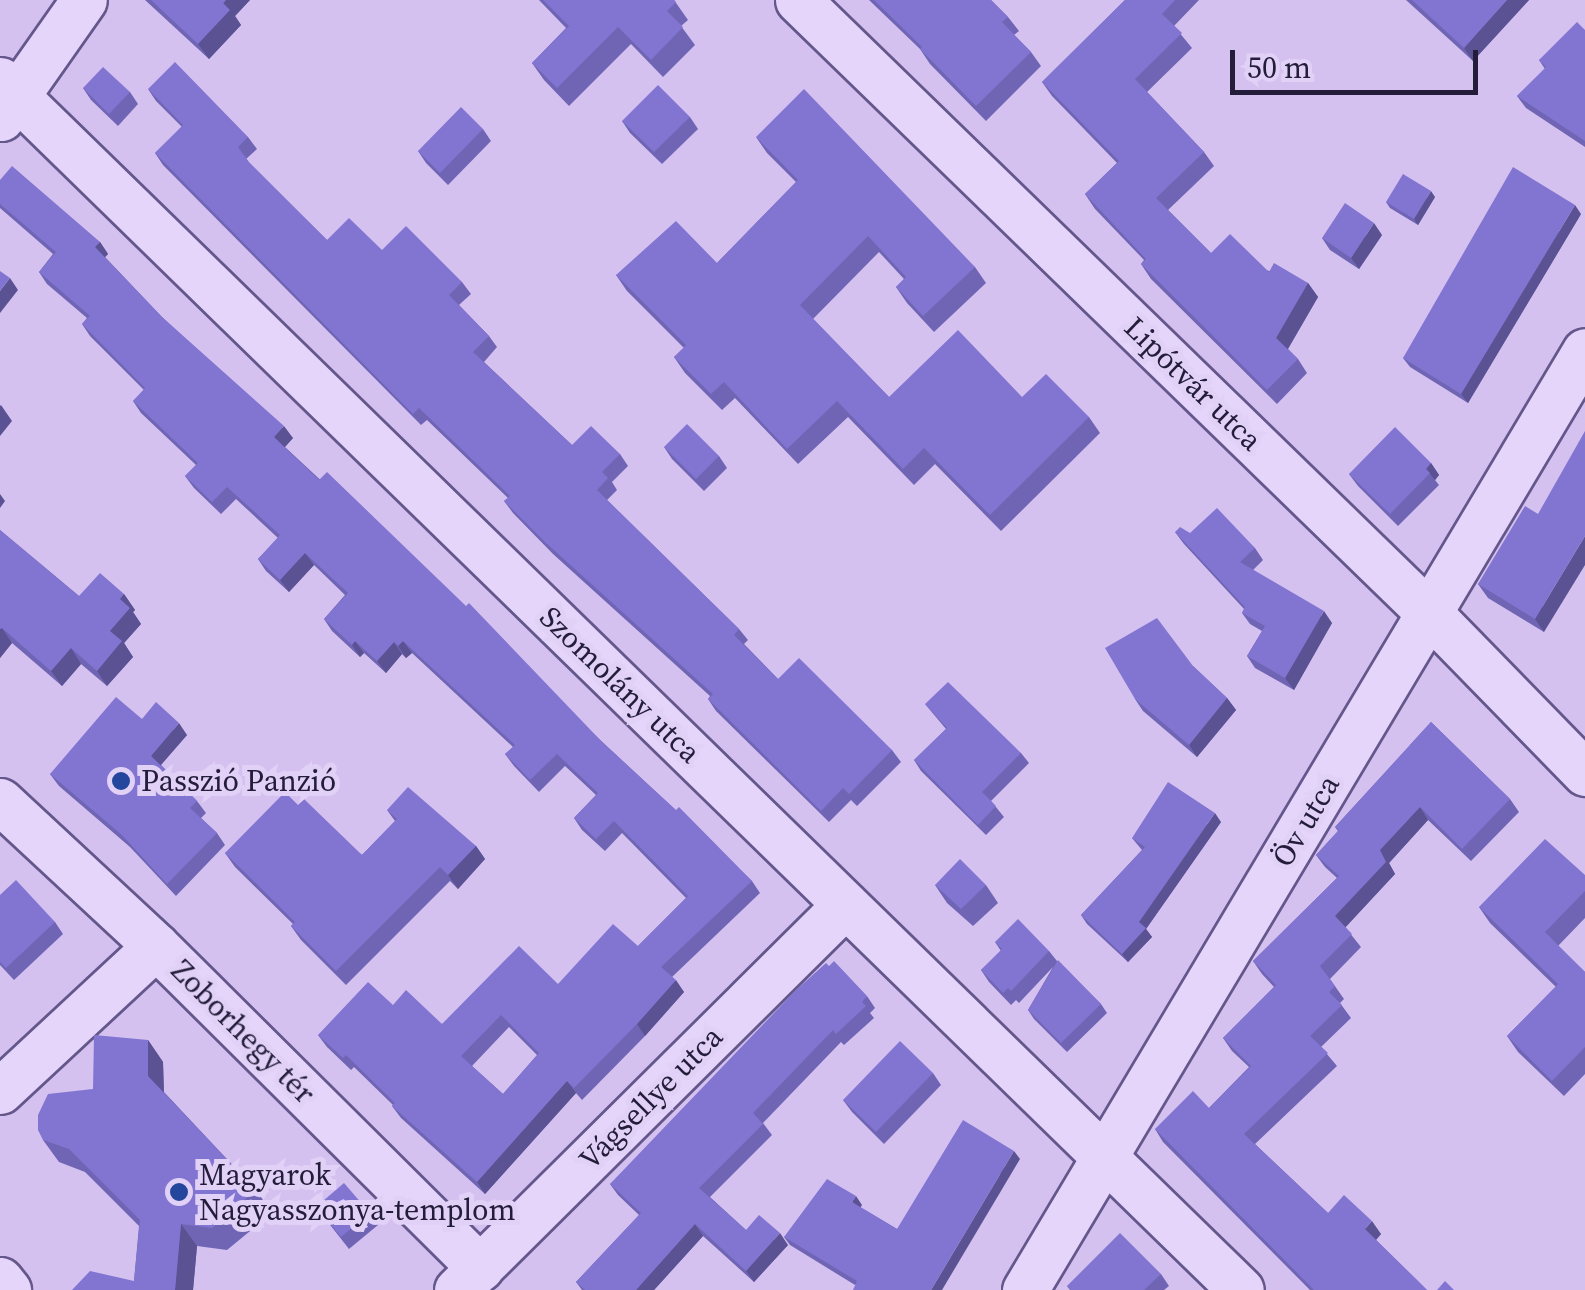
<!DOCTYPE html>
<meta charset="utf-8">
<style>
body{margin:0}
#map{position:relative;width:1585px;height:1290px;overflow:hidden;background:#d5c1f0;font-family:"Source Serif 4",serif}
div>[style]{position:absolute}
.roads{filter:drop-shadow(2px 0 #64578b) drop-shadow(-2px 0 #64578b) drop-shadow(0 2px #64578b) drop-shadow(0 -2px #64578b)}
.minor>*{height:45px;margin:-22.5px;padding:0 22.5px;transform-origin:22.5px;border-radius:22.5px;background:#e5d5fb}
.wall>*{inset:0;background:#6f65b4}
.shaded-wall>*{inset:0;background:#5a5292}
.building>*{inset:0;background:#8175d1}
.dots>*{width:28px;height:28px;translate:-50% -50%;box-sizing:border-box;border:5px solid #e2d1f7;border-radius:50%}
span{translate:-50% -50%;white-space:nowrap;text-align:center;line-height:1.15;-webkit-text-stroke:10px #e2d1f7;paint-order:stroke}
.street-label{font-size:30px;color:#231d3a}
.poi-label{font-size:30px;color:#231d3a}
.left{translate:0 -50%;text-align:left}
.scale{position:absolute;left:1230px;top:50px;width:248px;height:45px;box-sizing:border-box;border:5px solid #231d3a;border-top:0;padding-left:12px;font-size:30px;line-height:35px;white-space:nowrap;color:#231d3a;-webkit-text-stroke:8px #e2d1f7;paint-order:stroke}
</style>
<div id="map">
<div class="roads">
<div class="minor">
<i style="left:798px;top:0;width:883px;rotate:44.17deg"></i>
<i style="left:1431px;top:615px;width:221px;rotate:45.7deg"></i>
<i style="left:0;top:80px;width:1733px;rotate:44.28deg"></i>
<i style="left:1px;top:118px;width:144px;rotate:-54.9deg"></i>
<i style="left:0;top:801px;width:213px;rotate:42.9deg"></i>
<i style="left:156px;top:946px;width:457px;rotate:44.8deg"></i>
<i style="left:0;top:1091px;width:213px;rotate:-42.9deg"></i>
<i style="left:0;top:1280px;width:13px;rotate:51deg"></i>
<i style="left:457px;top:1290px;width:547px;rotate:-44.78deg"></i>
<i style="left:1025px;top:1290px;width:1093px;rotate:-59.19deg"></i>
</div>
</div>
<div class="wall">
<i style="clip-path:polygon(145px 0,250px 0,235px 16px,241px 25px,209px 59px)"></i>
<i style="clip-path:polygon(539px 0,674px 0,688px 20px,681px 26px,695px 45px,663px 77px,631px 44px,569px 106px,544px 80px,532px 63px,566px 28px)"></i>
<i style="clip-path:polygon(869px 0,991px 0,1008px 17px,1019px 31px,1014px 35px,1031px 52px,1041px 66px,986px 121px,930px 64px,920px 49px)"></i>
<i style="clip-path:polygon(1125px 0,1199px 0,1174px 26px,1192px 48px,1147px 92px,1204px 152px,1214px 166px,1168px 210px,1211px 253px,1308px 283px,1318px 297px,1288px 349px,1298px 359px,1307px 373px,1277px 404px,1151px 279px,1141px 264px,1144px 260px,1095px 209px,1085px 194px,1117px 163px,1052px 96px,1042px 82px)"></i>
<i style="clip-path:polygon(1406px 0,1529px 0,1473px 61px)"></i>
<i style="clip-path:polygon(1585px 30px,1585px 147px,1526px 108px,1517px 96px,1545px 69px,1539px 60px)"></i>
<i style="clip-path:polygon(83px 88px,130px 92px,138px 104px,118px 126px,91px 100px)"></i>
<i style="clip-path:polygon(148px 89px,248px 137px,257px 149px,246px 159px,249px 163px,327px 240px,382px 250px,462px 282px,471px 294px,459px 305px,489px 336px,497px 347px,484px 362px,572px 445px,620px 454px,628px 466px,612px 482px,617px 490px,607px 500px,739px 629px,748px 640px,744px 644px,778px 679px,892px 750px,901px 762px,857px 806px,851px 800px,829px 822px,716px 711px,708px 699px,710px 696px,553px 554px,513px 513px,504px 501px,508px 498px,427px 420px,421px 425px,163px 165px,155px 153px,182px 127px,156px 101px)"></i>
<i style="clip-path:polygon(690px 117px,698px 129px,662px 164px,630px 133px,622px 121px)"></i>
<i style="clip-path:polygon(483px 129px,491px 141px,448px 185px,426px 163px,418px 151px)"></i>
<i style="clip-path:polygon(756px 137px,975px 267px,986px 283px,934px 332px,907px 303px,896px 287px,904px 279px,879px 252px,813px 319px,889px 397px,1022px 397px,1089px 417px,1100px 433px,1001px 531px,935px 464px,914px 485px,848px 417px,798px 464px,735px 398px,722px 410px,685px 373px,674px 357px,684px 348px,627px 291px,616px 275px,717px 263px,796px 182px,767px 153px)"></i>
<i style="clip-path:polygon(evenodd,0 180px,100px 242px,108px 254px,105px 257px,162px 317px,293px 438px,285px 447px,752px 881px,760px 893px,672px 977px,684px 992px,645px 1036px,582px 1100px,576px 1093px,485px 1194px,401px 1118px,392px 1106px,393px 1105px,354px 1067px,351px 1070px,327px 1047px,318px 1035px,393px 1005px,442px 1024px,558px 984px,638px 946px,686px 898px,622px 833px,605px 851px,582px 830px,574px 818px,596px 795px,565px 766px,539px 792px,514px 766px,505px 754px,513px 747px,412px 653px,406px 658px,402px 654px,386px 673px,364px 653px,360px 657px,332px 631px,324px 619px,345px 595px,314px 565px,289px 592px,266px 571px,258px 559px,278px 538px,236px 499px,221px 514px,194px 488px,185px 476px,196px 465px,141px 413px,133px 401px,144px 390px,90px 336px,82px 324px,87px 318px,47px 284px,39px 272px,53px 254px,0 208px,0 180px,509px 1027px,537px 1055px,503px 1094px,472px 1066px,509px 1027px)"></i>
<i style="clip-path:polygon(1435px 197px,1418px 225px,1390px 208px,1386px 202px)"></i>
<i style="clip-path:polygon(1581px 214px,1468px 403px,1410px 367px,1403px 358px)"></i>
<i style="clip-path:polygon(1382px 235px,1359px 269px,1330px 250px,1322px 238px)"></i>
<i style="clip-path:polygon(664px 447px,719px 456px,727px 468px,704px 491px,672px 459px)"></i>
<i style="clip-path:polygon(1431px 463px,1439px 475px,1435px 480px,1439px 485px,1398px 526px,1358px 486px,1349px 474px)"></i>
<i style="clip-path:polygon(1538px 514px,1544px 632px,1488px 598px,1478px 584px)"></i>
<i style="clip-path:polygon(0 530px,79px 596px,124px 594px,135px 610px,133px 612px,141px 624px,124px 643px,133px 657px,107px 686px,81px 664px,62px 686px,12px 643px,0 658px)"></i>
<i style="clip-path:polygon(1175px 532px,1190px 533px,1255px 548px,1263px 560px,1253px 570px,1332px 623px,1294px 690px,1255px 668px,1247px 656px,1262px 631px,1250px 624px,1242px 613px,1244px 609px,1184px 544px)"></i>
<i style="clip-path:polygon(1193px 666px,1227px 698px,1236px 710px,1197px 757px,1143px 711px,1135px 699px)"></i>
<i style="clip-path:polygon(925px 704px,1021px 753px,1029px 763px,991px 801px,1004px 817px,986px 835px,921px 771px,914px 760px,946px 729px)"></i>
<i style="clip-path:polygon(142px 719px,187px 735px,161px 765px,197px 801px,206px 813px,201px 818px,217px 833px,225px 845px,176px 896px,130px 847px,59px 786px,50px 774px)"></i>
<i style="clip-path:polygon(1431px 722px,1510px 799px,1519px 812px,1471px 861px,1428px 820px,1389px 863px,1395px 874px,1345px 927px,1361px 947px,1330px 979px,1344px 999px,1340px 1003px,1351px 1018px,1321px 1047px,1337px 1066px,1255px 1144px,1328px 1213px,1381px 1234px,1376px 1240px,1427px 1290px,1310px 1290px,1163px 1142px,1155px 1129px,1209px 1108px,1249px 1067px,1232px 1051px,1223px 1038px,1274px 987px,1262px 974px,1253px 961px,1337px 878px,1325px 867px,1316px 855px,1338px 831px,1335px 827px)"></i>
<i style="clip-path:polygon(298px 805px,362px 855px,395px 821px,387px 810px,476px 846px,485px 859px,458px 889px,450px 881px,346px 985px,301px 940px,291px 926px,293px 924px,235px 867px,225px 853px)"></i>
<i style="clip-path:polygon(1221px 822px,1146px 929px,1152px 937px,1128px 962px,1087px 924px,1081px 915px,1142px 850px,1132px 838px)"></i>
<i style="clip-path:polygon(1585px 875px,1585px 918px,1558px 946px,1585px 972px,1585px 1074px,1564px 1096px,1518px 1052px,1507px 1036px,1556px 987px,1490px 923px,1479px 907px)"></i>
<i style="clip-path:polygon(935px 885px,986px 885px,998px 903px,973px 926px,947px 903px)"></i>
<i style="clip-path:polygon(0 895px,55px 922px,63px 934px,14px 980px,0 965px)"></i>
<i style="clip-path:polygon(995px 942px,1049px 951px,1057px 961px,1101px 1004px,1107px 1013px,1067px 1052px,1034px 1019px,1028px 1010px,1053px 967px,1019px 1003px,1016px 1000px,1011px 1005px,989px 982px,981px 970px,1001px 951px)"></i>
<i style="clip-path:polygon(867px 996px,875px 1008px,870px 1013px,874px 1018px,844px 1045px,841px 1042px,763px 1123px,772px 1135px,710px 1197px,746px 1230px,788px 1245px,754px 1282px,703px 1236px,654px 1290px,582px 1290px,576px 1282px,639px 1215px,618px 1195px,610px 1184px)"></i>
<i style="clip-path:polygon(148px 1040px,163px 1062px,164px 1092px,256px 1190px,272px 1213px,227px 1250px,197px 1246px,193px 1290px,72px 1290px,134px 1281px,139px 1226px,85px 1172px,59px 1162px,43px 1140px,93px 1089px)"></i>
<i style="clip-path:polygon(933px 1073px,941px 1085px,884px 1144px,852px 1112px,843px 1100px)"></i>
<i style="clip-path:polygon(1020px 1159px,855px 1285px,790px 1245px,784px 1237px,862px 1205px,860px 1207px,897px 1229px)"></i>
<i style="clip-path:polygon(316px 1207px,370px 1213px,378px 1225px,349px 1249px)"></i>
<i style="clip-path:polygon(1161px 1274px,1169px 1286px,1164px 1290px,1070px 1290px,1067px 1286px)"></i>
</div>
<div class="shaded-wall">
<i style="clip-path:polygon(226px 0,250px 0,235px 16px,241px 25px,209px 59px,198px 44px)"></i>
<i style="clip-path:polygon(1507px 0,1529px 0,1473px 61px,1464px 48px)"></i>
<i style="clip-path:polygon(1431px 191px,1435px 197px,1418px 225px,1414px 219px)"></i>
<i style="clip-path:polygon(1575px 205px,1581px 214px,1468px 403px,1461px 394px)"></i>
<i style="clip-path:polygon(1374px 223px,1382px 235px,1359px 269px,1351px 258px)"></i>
<i style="clip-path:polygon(100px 242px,108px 254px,104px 258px,95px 247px)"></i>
<i style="clip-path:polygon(10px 278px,18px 290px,0 313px,0 291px)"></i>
<i style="clip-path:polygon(1308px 283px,1318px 297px,1286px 352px,1276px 338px)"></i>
<i style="clip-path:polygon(1px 405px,12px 421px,0 436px,0 406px)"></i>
<i style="clip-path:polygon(284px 426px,293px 438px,283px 449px,274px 437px)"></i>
<i style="clip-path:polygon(1431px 463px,1439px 475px,1435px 480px,1426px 469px)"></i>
<i style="clip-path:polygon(0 494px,5px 501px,0 508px)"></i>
<i style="clip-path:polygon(1585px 536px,1585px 565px,1544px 632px,1535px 619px)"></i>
<i style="clip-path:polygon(305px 553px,314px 565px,289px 592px,280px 580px)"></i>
<i style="clip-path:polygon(124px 594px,135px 610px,133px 612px,141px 624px,124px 643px,133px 657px,107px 686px,97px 671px,120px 599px)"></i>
<i style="clip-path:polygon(1324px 611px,1332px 623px,1294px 690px,1285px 678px)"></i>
<i style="clip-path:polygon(2px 628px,12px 643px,0 658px,0 629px)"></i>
<i style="clip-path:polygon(355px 641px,364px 653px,360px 657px,352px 645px)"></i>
<i style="clip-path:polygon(403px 641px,412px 653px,406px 658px,398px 646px)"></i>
<i style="clip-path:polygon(394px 642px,402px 654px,386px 673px,377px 661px)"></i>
<i style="clip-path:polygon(71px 648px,81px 664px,62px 686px,51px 671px)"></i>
<i style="clip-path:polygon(1227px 698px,1236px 710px,1197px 757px,1189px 745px)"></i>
<i style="clip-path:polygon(179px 723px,187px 735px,159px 767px,151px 756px)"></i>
<i style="clip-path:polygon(1420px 807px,1428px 820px,1389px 863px,1395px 874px,1344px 929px,1335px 916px,1380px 850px)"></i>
<i style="clip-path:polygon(1215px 813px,1221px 822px,1146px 929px,1152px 937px,1128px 962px,1122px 954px,1139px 922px)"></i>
<i style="clip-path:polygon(476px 846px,485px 859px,458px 889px,448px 875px)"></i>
<i style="clip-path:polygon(676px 980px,684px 992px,645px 1036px,637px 1024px)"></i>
<i style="clip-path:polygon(148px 1040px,163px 1062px,164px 1098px,148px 1076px)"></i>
<i style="clip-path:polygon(567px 1081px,576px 1093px,485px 1194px,477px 1182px)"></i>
<i style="clip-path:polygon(1014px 1151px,1020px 1159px,942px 1290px,931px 1290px)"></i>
<i style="clip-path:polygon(856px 1196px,862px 1205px,858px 1211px,852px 1202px)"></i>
<i style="clip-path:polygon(1372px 1221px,1381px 1234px,1374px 1242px,1365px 1229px)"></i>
<i style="clip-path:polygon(181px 1224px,197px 1246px,193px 1290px,175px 1290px)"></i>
<i style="clip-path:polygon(695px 1224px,703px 1236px,654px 1290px,636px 1290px)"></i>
<i style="clip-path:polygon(780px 1233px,788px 1245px,754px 1282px,746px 1271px)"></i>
</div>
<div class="building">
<i style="clip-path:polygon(151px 0,226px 0,223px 3px,230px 10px,198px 44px)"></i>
<i style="clip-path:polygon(543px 0,674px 0,676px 2px,667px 11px,683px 27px,651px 60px,618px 27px,557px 88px,532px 63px,569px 26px)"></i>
<i style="clip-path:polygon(874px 0,991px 0,1008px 17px,1002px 22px,1031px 52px,976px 106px,920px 49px,922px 47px)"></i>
<i style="clip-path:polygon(1125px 0,1175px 0,1162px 14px,1182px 33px,1135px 79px,1204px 152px,1156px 198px,1211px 253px,1230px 234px,1269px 272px,1274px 263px,1308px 283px,1276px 338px,1298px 359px,1267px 390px,1141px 264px,1146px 259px,1085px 194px,1119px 161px,1042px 82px)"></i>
<i style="clip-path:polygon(1412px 0,1507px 0,1464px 48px)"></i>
<i style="clip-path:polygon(1577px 22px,1585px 30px,1585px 141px,1517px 96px,1546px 67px,1539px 60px)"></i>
<i style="clip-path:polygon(175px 62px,248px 137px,238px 147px,249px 162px,327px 240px,349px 218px,382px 250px,406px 226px,462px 282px,449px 295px,489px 336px,473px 352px,572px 445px,591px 426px,620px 454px,602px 472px,608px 478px,597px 490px,739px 629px,734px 635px,778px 679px,799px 658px,892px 750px,849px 794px,843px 788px,821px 811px,708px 699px,713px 694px,545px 542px,504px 501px,510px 496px,419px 408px,413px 414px,155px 153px,183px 125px,148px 89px)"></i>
<i style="clip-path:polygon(103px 67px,130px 92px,109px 114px,83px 88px)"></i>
<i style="clip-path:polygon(658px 85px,690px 117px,654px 152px,622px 121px)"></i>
<i style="clip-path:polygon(804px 89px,975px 267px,923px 316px,896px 287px,906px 277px,868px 236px,800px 305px,889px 397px,958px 330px,1022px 397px,1046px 374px,1089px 417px,990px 515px,924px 448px,903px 469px,837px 401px,787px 449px,724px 382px,711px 394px,674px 357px,686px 345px,616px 275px,676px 221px,717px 263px,798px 180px,756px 137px)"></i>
<i style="clip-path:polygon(461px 107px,483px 129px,440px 173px,418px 151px)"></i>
<i style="clip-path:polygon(evenodd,12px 166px,100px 242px,95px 247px,162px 317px,284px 426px,274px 437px,319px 480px,327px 472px,466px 606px,469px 603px,605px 745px,676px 810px,679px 807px,752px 881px,661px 967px,676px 980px,637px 1024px,574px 1088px,567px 1081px,477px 1182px,392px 1106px,395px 1103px,346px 1055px,343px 1058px,318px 1035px,368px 982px,393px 1005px,406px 990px,442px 1024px,519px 946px,558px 984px,613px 924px,638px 946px,688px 896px,614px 821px,596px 839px,574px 818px,598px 793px,557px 754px,530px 780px,505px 754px,515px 745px,403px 641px,398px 646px,394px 642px,377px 661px,355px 641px,352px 645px,324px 619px,348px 593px,305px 553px,280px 580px,258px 559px,280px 535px,227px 487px,212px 502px,185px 476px,198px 463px,133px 401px,145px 388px,82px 324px,90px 316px,39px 272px,56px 252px,0 204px,0 180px,12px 166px,501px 1015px,539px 1053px,503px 1094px,461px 1056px,501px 1015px)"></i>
<i style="clip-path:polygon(1513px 167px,1575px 205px,1461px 394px,1403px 358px)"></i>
<i style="clip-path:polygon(1403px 174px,1431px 191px,1414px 219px,1386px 202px)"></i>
<i style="clip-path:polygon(1345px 203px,1374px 223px,1351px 258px,1322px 238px)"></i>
<i style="clip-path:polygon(0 271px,10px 278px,0 291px)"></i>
<i style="clip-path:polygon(687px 424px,719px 456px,696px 479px,664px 447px)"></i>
<i style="clip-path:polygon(1395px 427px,1431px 463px,1426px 469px,1430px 473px,1390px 514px,1349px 474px)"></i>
<i style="clip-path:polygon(1585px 431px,1585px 536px,1535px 619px,1478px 584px,1525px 506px,1538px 514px)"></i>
<i style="clip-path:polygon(1217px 508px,1255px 548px,1240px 562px,1324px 611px,1285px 678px,1247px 656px,1265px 626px,1242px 613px,1245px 607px,1175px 532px,1180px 527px,1190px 533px)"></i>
<i style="clip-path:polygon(0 530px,79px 596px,100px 573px,124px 594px,120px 599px,130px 608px,110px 631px,122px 641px,97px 671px,71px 648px,51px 671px,2px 628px,0 629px)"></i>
<i style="clip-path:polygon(1157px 618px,1193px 666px,1227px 698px,1189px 745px,1135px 699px,1105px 648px)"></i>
<i style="clip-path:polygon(948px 682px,1021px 753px,982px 792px,996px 806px,978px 825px,914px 760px,947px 728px,925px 704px)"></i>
<i style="clip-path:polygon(116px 697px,142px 719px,156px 702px,179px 723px,151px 756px,197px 801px,190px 808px,217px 833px,167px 884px,122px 835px,50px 774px)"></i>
<i style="clip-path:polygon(1431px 722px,1510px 799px,1462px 849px,1420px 807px,1380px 850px,1386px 862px,1335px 916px,1352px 934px,1320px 966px,1335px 986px,1329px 992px,1342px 1005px,1310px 1036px,1328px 1053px,1244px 1134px,1328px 1213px,1344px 1195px,1372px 1221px,1365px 1229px,1427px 1290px,1314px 1290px,1155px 1129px,1193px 1091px,1209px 1108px,1251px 1066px,1223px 1038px,1276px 985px,1253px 961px,1339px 876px,1316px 855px,1339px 830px,1335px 827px)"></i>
<i style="clip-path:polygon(1168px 782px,1215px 813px,1139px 922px,1146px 928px,1122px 954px,1081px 915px,1145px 847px,1132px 838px)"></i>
<i style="clip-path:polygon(408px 787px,476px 846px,448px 875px,440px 867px,336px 971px,291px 926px,295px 922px,225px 853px,285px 792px,298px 805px,304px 799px,362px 855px,397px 819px,387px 810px)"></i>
<i style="clip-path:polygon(1545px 839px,1585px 875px,1585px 891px,1545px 932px,1585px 972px,1585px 1047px,1552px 1081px,1507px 1036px,1558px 984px,1479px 907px)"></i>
<i style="clip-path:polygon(960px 859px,986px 885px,961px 909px,935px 885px)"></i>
<i style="clip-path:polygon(16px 880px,55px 922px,6px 968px,0 962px,0 895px)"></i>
<i style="clip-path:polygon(1018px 919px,1049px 951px,1011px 991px,1008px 988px,1003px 993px,981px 970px,1002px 949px,995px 942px)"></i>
<i style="clip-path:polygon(1058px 960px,1101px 1004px,1061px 1043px,1028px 1010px)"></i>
<i style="clip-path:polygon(834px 961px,867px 996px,862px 1002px,866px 1006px,836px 1034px,833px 1030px,753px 1113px,763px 1124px,699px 1188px,746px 1230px,759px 1215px,780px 1233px,746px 1271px,695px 1224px,636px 1290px,585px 1290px,576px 1282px,641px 1213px,610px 1184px,796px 990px,826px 963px,829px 966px)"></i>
<i style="clip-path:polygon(94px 1035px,148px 1040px,148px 1076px,256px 1190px,212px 1228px,181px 1224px,175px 1290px,72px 1290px,90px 1271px,134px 1281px,140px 1220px,69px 1149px,43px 1140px,38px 1130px,38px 1115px,48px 1094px,93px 1089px)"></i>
<i style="clip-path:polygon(900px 1041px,933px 1073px,876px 1132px,843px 1100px)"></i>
<i style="clip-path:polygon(963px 1120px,1014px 1151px,931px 1290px,853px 1290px,857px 1281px,784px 1237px,827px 1179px,856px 1196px,852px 1202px,897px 1229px)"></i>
<i style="clip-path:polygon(344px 1183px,370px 1213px,341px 1237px,316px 1207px)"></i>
<i style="clip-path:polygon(1120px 1233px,1161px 1274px,1144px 1290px,1071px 1290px,1067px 1286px)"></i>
<i style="clip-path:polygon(1445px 1281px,1454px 1290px,1437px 1290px)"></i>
</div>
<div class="dots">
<i style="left:121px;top:781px;background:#24479d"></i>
<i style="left:179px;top:1192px;background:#24479d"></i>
</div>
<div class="street-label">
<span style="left:1193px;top:384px;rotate:44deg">Lipótvár utca</span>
<span style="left:620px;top:685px;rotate:44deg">Szomolány utca</span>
<span style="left:1306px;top:821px;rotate:-59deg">Öv utca</span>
<span style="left:243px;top:1032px;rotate:45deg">Zoborhegy tér</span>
<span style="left:651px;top:1098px;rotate:-45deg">Vágsellye utca</span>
</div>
<div class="poi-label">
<span class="left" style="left:141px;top:781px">Passzió Panzió</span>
<span class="left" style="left:199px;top:1192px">Magyarok<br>Nagyasszonya-templom</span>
</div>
<div class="scale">50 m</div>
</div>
